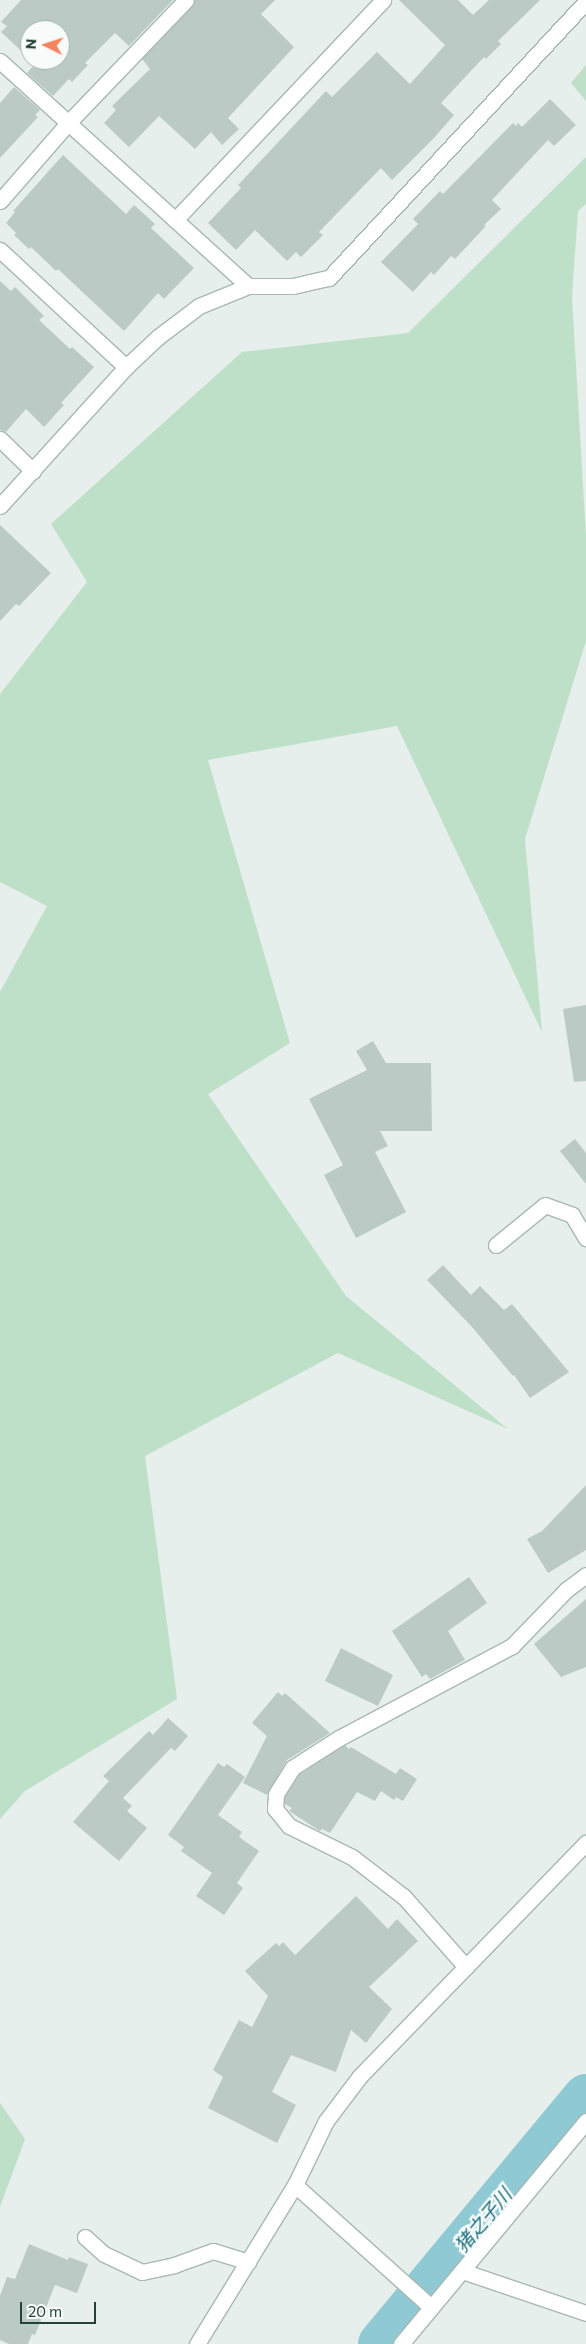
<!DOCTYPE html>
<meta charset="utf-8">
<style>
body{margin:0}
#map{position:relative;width:586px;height:2344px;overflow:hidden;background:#e6efeb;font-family:Commissioner,"Noto Sans JP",sans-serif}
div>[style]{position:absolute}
.green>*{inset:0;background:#bfe0c8}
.river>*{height:46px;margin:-23px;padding:0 23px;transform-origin:23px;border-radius:23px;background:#8ec9d4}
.building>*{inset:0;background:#bbcac4}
.roads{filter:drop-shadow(1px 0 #a8b8b2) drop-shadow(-1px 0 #a8b8b2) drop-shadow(0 1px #a8b8b2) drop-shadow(0 -1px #a8b8b2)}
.minor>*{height:15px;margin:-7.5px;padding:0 7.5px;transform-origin:7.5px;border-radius:7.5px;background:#fff}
span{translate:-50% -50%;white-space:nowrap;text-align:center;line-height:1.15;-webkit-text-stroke:5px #f7fbf9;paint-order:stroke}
.water-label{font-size:19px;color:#1c6f80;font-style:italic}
.north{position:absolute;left:20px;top:20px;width:50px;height:50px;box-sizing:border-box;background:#f7fbf9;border:1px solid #a3b1ad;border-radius:50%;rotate:274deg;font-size:14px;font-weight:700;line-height:20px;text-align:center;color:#24423a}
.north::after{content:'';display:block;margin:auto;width:18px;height:22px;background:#f4845f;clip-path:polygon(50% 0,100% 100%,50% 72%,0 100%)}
.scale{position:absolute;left:20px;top:2302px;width:76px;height:22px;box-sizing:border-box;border:2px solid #24423a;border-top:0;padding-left:6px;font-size:15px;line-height:18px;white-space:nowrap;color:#24423a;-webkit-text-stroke:4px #f7fbf9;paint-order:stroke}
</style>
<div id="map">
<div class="green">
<i style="clip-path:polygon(586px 65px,586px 101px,571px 83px)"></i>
<i style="clip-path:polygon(586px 157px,586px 204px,578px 211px,572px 297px,586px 536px,586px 641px,525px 839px,542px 1032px,397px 726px,208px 760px,290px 1043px,208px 1094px,346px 1296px,508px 1429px,338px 1353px,145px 1456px,177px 1699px,25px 1791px,0 1819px,0 992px,47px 906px,0 882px,0 694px,87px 582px,51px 524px,242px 352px,408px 333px)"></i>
<i style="clip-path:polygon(0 2103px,25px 2139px,0 2207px)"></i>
</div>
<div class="river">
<i style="left:381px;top:2344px;width:321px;rotate:-50.3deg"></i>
</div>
<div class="building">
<i style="clip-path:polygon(21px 0,173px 0,129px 46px,115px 33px,85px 63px,88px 65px,72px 82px,69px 79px,53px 96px,27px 73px,35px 64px,31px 60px,60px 60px,60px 30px,30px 30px,30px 59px,1px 32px,7px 26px,1px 22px)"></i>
<i style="clip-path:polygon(195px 0,275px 0,261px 14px,294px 47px,228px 118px,239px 129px,222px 145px,211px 132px,195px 149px,159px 116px,129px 147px,104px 123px,116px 110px,112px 106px,150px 69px,142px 59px,193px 6px)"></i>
<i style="clip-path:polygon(399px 0,458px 0,473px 15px,489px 0,540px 0,498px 41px,501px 44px,486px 59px,484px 57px,441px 103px,454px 115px,433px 139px,392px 180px,381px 168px,319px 232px,323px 235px,301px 257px,296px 252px,287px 261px,255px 230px,236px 250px,208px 223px,241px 188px,238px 185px,326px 91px,332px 97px,377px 52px,410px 84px,445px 45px)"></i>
<i style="clip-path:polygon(14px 87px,40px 110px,35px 115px,38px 117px,0 158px,0 103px)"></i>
<i style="clip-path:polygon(550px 99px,576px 125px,554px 146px,548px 140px,492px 200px,501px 209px,484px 225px,486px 226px,455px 259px,451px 256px,434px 275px,431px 272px,413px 292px,381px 262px,418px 224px,413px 219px,440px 191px,443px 194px,513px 123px,516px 126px,518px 123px,522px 127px)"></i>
<i style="clip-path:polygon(63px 155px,126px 214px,134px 205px,155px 224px,151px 228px,194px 268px,164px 299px,158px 293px,124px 331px,58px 269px,56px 271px,31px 247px,29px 249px,14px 235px,16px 233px,6px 223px,15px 212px,13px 211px)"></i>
<i style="clip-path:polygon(0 281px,11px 291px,15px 287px,44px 316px,39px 320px,70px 349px,72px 347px,94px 367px,61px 403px,64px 405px,44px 427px,26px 409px,6px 432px,0 430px)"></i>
<i style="clip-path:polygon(0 525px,51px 573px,19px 606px,16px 604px,0 621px)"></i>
<i style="clip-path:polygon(586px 1005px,586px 1081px,574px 1082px,563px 1009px)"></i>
<i style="clip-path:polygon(373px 1041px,386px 1063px,431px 1063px,432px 1131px,380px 1131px,388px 1146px,375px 1152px,406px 1212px,356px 1238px,324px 1175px,343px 1165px,309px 1099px,367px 1070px,356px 1051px)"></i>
<i style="clip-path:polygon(575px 1139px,586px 1153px,586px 1184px,560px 1151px)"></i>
<i style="clip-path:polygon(443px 1265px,471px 1295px,480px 1286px,504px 1310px,512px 1304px,569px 1372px,530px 1398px,514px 1375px,513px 1376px,473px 1328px,427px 1280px)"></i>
<i style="clip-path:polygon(586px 1485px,586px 1550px,548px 1573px,527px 1539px,542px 1531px)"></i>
<i style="clip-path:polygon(469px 1577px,487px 1603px,448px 1631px,465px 1660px,430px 1679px,426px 1674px,422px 1677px,392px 1631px)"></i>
<i style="clip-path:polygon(586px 1599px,586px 1667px,561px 1677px,534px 1644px)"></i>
<i style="clip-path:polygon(341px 1648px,393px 1675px,378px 1706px,325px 1681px)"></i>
<i style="clip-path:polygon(278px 1692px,282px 1696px,285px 1693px,330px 1733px,287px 1760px,267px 1795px,243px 1783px,267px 1736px,252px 1723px)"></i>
<i style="clip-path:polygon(168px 1718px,188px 1736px,175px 1751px,171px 1748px,123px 1798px,132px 1806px,127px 1811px,147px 1828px,119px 1861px,73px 1822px,109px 1781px,103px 1776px,149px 1731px,153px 1735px)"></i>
<i style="clip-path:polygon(345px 1745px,349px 1749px,351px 1747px,396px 1774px,400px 1768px,417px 1779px,403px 1801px,396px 1797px,394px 1800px,381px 1791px,375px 1801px,357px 1792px,330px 1833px,322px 1829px,320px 1831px,289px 1811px,292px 1808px,285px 1804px,285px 1797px,299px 1775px)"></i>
<i style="clip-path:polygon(218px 1763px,224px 1767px,227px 1764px,245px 1777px,218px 1815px,242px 1832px,239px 1837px,259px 1851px,237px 1883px,243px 1888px,224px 1915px,196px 1896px,212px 1873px,181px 1851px,184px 1847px,168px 1835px)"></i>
<i style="clip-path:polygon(356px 1896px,388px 1929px,397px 1919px,418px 1941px,369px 1987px,392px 2009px,366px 2043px,351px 2030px,336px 2072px,291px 2055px,272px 2092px,296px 2105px,277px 2143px,208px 2108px,223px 2077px,213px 2070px,239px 2020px,252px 2027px,268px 1996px,245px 1971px,276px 1943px,279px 1946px,283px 1942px,295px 1955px)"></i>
<i style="clip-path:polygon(29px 2244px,68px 2260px,69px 2257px,88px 2264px,77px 2293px,55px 2285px,35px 2335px,32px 2334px,28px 2344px,9px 2344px,0 2340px,0 2296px,7px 2277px,15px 2279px)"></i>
</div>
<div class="roads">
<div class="minor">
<i style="left:0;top:61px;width:335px;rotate:42.2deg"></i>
<i style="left:0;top:201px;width:103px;rotate:-48.9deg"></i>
<i style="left:68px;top:123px;width:170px;rotate:-46.2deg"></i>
<i style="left:175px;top:220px;width:303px;rotate:-46.6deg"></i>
<i style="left:0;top:250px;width:172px;rotate:42.9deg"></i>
<i style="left:0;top:439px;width:46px;rotate:44.1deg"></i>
<i style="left:0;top:506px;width:188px;rotate:-47.8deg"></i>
<i style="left:126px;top:367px;width:44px;rotate:-43.2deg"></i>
<i style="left:158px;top:337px;width:51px;rotate:-37.1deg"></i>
<i style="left:199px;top:306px;width:53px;rotate:-22.2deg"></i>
<i style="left:248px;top:286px;width:45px"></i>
<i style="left:293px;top:286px;width:37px;rotate:-13deg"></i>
<i style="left:329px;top:278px;width:378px;rotate:-47.1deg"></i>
<i style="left:496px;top:1245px;width:63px;rotate:-39.2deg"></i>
<i style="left:545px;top:1205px;width:29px;rotate:20deg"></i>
<i style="left:572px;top:1215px;width:27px;rotate:59deg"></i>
<i style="left:466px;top:1967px;width:94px;rotate:-131.5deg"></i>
<i style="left:404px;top:1897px;width:66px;rotate:-142.4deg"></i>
<i style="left:352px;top:1857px;width:70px;rotate:-153.8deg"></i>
<i style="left:289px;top:1826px;width:22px;rotate:-129deg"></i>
<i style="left:275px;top:1809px;width:15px;rotate:-86deg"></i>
<i style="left:276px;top:1794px;width:31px;rotate:-58deg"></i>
<i style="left:292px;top:1768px;width:56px;rotate:-32.6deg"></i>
<i style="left:339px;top:1738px;width:196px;rotate:-28deg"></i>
<i style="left:512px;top:1646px;width:78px;rotate:-46deg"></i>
<i style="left:566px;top:1590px;width:25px;rotate:-37deg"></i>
<i style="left:295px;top:2185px;width:181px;rotate:41.9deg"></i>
<i style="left:85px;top:2237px;width:25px;rotate:42deg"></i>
<i style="left:104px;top:2254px;width:42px;rotate:25.3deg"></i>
<i style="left:142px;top:2272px;width:33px;rotate:-12deg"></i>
<i style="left:174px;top:2265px;width:41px;rotate:-19.7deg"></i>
<i style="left:213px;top:2251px;width:37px;rotate:17deg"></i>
<i style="left:462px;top:2271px;width:131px;rotate:18.7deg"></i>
<i style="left:197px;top:2344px;width:187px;rotate:-58.4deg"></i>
<i style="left:295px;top:2185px;width:71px;rotate:-64.2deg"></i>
<i style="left:326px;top:2121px;width:56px;rotate:-52.9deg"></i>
<i style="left:360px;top:2076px;width:325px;rotate:-45.9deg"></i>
<i style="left:401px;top:2344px;width:290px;rotate:-50.3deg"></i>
</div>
</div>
<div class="water-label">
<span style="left:483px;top:2220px;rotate:-50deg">猪之子川</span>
</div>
<div class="north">N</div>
<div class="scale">20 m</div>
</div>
